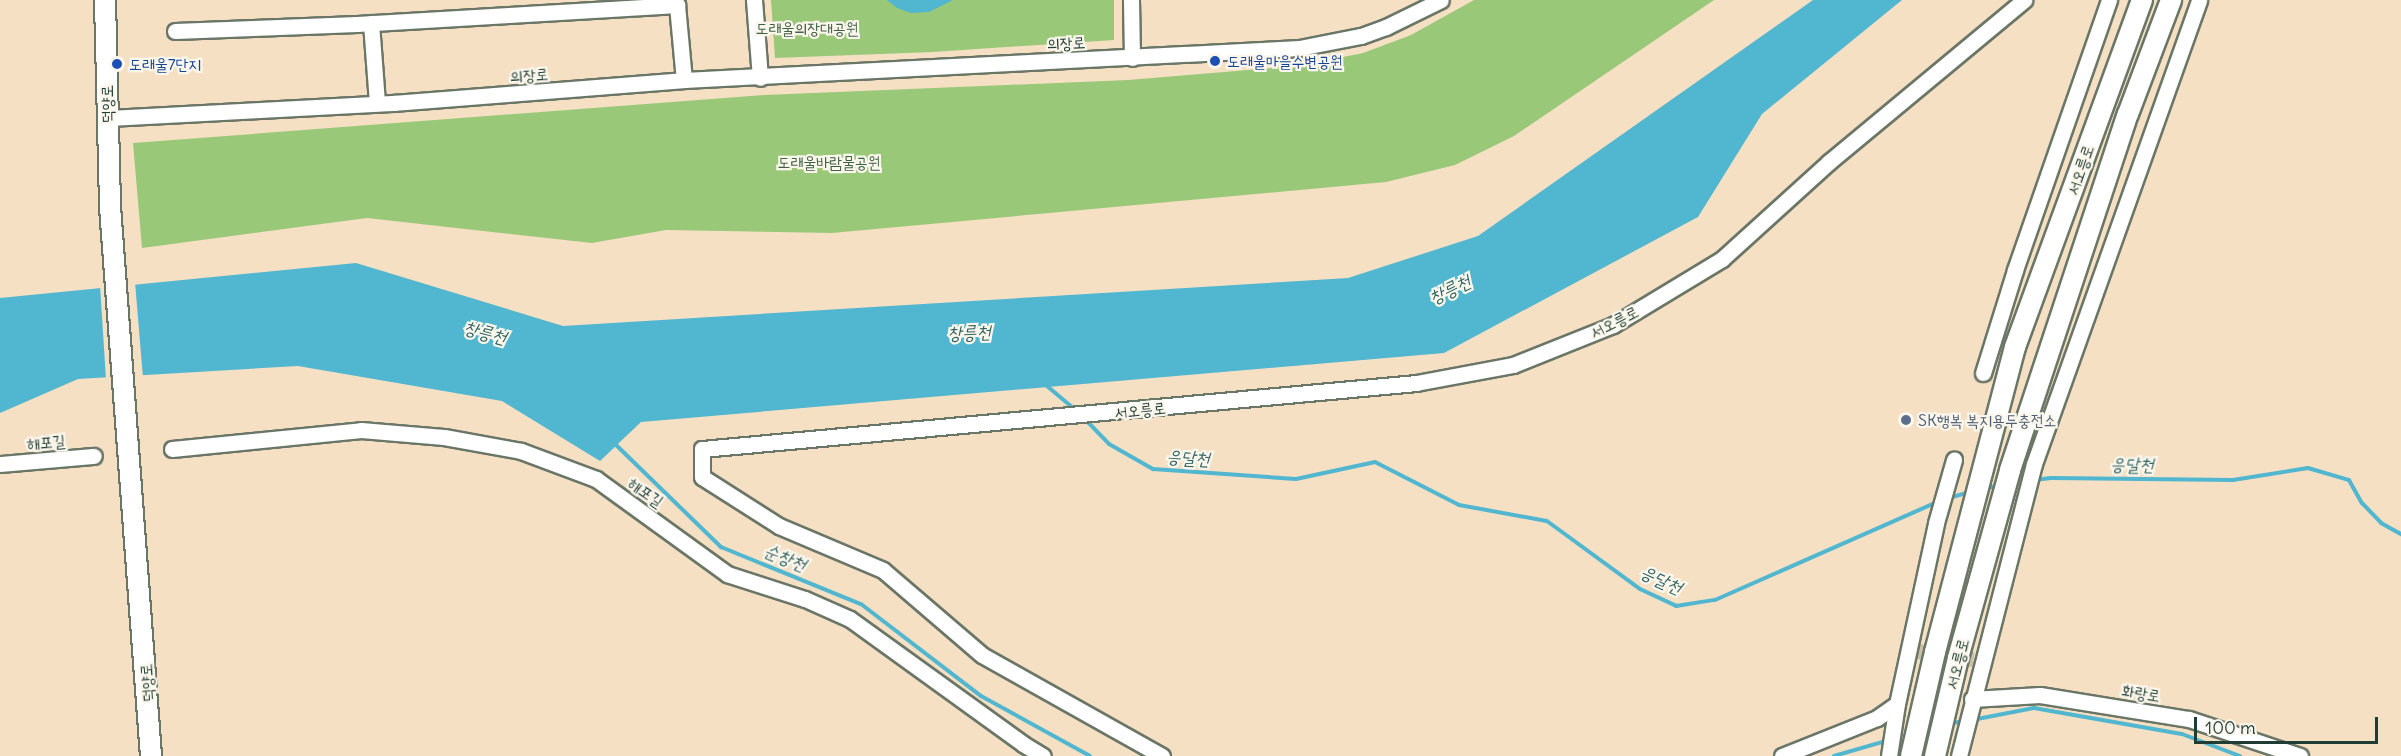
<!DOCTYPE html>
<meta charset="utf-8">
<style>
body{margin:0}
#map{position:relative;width:2401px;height:756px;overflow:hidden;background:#f5e0c4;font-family:Delius,"Poor Story",sans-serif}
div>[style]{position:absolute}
.green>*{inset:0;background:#99c978}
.water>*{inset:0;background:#51b6cf}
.pier>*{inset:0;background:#f5e0c4}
.stream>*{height:4px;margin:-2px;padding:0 2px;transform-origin:2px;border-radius:2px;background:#51b6cf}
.minor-tunnel>*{height:15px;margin-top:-7.5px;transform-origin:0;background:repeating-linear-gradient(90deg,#cabfa7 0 15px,transparent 0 23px)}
.roads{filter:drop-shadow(2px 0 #6a7666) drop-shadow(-2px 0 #6a7666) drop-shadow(0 2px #6a7666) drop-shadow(0 -2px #6a7666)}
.minor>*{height:15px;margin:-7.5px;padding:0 7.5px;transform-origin:7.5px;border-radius:7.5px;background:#fff}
.major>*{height:20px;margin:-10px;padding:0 10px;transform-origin:10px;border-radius:10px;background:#fff}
.dots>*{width:16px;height:16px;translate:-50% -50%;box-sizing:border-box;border:3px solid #fbf7ec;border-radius:50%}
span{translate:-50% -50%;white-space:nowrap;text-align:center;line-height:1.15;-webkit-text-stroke:4.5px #fbf7ec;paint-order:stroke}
.park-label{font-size:16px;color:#3e6045}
.street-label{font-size:16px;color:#1f3d34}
.transit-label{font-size:16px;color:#164399}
.left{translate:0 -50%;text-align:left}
.service-label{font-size:16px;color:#4e5e75}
.water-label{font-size:18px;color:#2e6162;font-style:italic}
.scale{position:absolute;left:2194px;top:717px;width:184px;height:27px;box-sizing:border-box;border:3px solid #1f3d34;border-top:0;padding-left:8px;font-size:18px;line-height:21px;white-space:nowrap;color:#1f3d34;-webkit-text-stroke:4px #fbf7ec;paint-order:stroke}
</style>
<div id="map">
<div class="green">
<i style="clip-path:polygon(771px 0,1114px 0,1114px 40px,933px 52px,775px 58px)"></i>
<i style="clip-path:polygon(1474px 0,1714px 0,1514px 136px,1455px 165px,1386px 182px,832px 233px,666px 230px,592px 243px,367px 218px,142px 248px,133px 143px,765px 95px,1128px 80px,1297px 66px,1363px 53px,1411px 35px)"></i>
</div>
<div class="water">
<i style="clip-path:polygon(887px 0,953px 0,929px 12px,911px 13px,897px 8px)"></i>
<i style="clip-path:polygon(1813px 0,1902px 0,1762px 114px,1698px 217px,1444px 353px,641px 422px,600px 461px,502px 401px,298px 366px,78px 379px,0 413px,0 298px,356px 263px,563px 326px,1348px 278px,1478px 236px)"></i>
</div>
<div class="pier">
<i style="clip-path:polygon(135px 282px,143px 378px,106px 380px,100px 285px)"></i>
</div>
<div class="stream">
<i style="left:1047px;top:386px;width:38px;rotate:40deg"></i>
<i style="left:1083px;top:417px;width:37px;rotate:46deg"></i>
<i style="left:1109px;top:444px;width:51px;rotate:29.6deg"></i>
<i style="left:1153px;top:469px;width:143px;rotate:4deg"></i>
<i style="left:1296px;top:479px;width:81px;rotate:-12.1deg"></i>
<i style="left:1375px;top:462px;width:94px;rotate:27.1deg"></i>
<i style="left:1459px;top:505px;width:89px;rotate:10.3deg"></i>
<i style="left:1547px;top:521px;width:115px;rotate:36.2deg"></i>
<i style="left:1640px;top:589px;width:40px;rotate:25deg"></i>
<i style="left:1676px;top:606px;width:39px;rotate:-9deg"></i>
<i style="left:1715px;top:600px;width:245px;rotate:-23.8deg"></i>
<i style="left:613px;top:442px;width:151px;rotate:44.2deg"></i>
<i style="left:721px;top:547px;width:151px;rotate:22.2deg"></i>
<i style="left:861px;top:604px;width:151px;rotate:37.5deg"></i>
<i style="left:981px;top:696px;width:124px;rotate:28.8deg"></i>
<i style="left:2034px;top:480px;width:17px;rotate:-7deg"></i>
<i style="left:2051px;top:478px;width:182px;rotate:0.6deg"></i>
<i style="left:2233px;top:480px;width:76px;rotate:-9.1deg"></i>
<i style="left:2308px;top:468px;width:43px;rotate:16.3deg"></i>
<i style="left:2349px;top:480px;width:26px;rotate:61deg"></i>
<i style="left:2362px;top:503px;width:28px;rotate:46deg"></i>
<i style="left:2381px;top:523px;width:23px;rotate:29deg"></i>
<i style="left:1983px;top:489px;width:17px;rotate:-13deg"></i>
<i style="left:1949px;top:498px;width:22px;rotate:-16deg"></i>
<i style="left:1972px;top:720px;width:63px;rotate:-11deg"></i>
<i style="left:2034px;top:708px;width:150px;rotate:10deg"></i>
<i style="left:2182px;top:734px;width:62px;rotate:20.8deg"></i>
<i style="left:1948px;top:724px;width:16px;rotate:-11deg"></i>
<i style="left:1834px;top:756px;width:57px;rotate:-16.2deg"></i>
</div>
<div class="minor-tunnel">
<i style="left:1918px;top:651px;width:56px;rotate:8.3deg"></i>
</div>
<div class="roads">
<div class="minor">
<i style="left:754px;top:0;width:78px;rotate:85.6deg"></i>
<i style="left:1131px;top:0;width:58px;rotate:89deg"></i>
<i style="left:371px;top:23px;width:80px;rotate:85.7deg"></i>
<i style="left:175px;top:31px;width:182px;rotate:-2.2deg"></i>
<i style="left:357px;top:24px;width:321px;rotate:-3.4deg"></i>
<i style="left:677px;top:5px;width:75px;rotate:84.7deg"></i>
<i style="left:107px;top:118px;width:287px;rotate:-3deg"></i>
<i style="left:394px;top:103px;width:291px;rotate:-4.5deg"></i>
<i style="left:684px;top:80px;width:616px;rotate:-2.98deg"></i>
<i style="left:1299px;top:48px;width:63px;rotate:-11deg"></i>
<i style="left:1361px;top:36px;width:27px;rotate:-20deg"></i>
<i style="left:1386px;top:27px;width:61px;rotate:-26.1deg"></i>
<i style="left:1983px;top:373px;width:108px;rotate:-72.7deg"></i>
<i style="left:2015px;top:270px;width:286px;rotate:-70.8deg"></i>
<i style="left:172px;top:449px;width:190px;rotate:-5.7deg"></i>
<i style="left:361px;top:430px;width:83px;rotate:4.8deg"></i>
<i style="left:444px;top:437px;width:78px;rotate:10.3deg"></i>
<i style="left:521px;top:451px;width:80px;rotate:20.5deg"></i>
<i style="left:596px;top:479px;width:162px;rotate:35.9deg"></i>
<i style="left:727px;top:574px;width:82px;rotate:17.8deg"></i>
<i style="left:805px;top:599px;width:49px;rotate:24deg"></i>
<i style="left:850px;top:619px;width:213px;rotate:35.8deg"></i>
<i style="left:1023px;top:744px;width:23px;rotate:31deg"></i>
<i style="left:0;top:464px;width:94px;rotate:-4.9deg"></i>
<i style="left:1972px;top:699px;width:68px;rotate:-3.4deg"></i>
<i style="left:2040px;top:695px;width:151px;rotate:9.2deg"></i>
<i style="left:2189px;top:719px;width:117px;rotate:18.4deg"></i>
<i style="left:1162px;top:756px;width:206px;rotate:-150.7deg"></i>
<i style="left:982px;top:655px;width:130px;rotate:-139.4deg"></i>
<i style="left:883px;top:570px;width:113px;rotate:-157.1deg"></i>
<i style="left:779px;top:526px;width:91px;rotate:-147.5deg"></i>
<i style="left:702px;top:477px;width:28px;rotate:-90deg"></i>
<i style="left:702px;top:449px;width:717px;rotate:-5.28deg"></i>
<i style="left:1416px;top:383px;width:99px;rotate:-10.5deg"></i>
<i style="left:1513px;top:365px;width:108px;rotate:-21.8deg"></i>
<i style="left:1613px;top:325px;width:127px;rotate:-31.2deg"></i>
<i style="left:1722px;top:259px;width:144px;rotate:-42.2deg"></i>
<i style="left:1829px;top:162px;width:254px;rotate:-39.7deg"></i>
<i style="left:1782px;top:756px;width:102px;rotate:-21.8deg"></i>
<i style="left:1877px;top:718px;width:24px;rotate:-35deg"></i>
<i style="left:1889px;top:756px;width:53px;rotate:-81.3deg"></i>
<i style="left:1897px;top:704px;width:185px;rotate:-77.8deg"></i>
<i style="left:1936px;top:523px;width:66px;rotate:-74.1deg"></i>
<i style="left:1959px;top:756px;width:301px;rotate:-75.6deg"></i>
<i style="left:2034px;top:464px;width:492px;rotate:-70.4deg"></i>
</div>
<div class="major">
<i style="left:105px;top:0;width:207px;rotate:88.6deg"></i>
<i style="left:110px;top:207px;width:551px;rotate:85.73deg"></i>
<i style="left:1911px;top:756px;width:107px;rotate:-77deg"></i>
<i style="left:1935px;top:652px;width:315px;rotate:-75.3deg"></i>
<i style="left:2015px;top:347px;width:370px;rotate:-69.9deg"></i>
<i style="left:1935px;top:756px;width:101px;rotate:-76.8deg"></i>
<i style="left:1958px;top:658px;width:195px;rotate:-74.5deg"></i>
<i style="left:2010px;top:470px;width:375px;rotate:-71.7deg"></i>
<i style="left:2128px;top:114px;width:122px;rotate:-69.3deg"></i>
</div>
</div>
<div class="dots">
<i style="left:1215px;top:61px;background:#1a4fb4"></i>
<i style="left:117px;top:64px;background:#1a4fb4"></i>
<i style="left:1906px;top:420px;background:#5c6f8a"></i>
</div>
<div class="park-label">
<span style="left:807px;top:28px">도래울의장대공원</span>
<span style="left:829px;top:162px">도래울바람물공원</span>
</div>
<div class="street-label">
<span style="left:1066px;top:43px;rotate:-3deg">의장로</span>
<span style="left:529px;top:75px;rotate:-4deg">의장로</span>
<span style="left:107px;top:104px;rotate:-91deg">덕양로</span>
<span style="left:2080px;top:170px;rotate:-71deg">서오릉로</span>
<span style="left:1614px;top:322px;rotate:-27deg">서오릉로</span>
<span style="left:1140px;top:410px;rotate:-6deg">서오릉로</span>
<span style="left:46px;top:442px;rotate:-5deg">해포길</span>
<span style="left:646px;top:492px;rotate:35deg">해포길</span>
<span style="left:1957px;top:664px;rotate:-76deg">서오릉로</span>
<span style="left:147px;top:683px;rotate:-94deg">덕양로</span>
<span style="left:2141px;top:693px;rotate:9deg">화랑로</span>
</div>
<div class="transit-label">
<span class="left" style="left:1227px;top:61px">도래울마을수변공원</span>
<span class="left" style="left:129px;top:64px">도래울7단지</span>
</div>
<div class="service-label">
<span class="left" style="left:1918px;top:420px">SK행복 복지용두충전소</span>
</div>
<div class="water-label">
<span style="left:1450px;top:290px;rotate:-26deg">창릉천</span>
<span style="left:485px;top:333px;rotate:15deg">창릉천</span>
<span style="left:969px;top:333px;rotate:-2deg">창릉천</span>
<span style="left:1188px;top:458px;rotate:4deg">응달천</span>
<span style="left:2132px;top:465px;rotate:1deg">응달천</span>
<span style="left:785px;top:558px;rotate:22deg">순창천</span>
<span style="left:1661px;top:580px;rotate:25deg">응달천</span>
</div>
<div class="scale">100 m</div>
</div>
